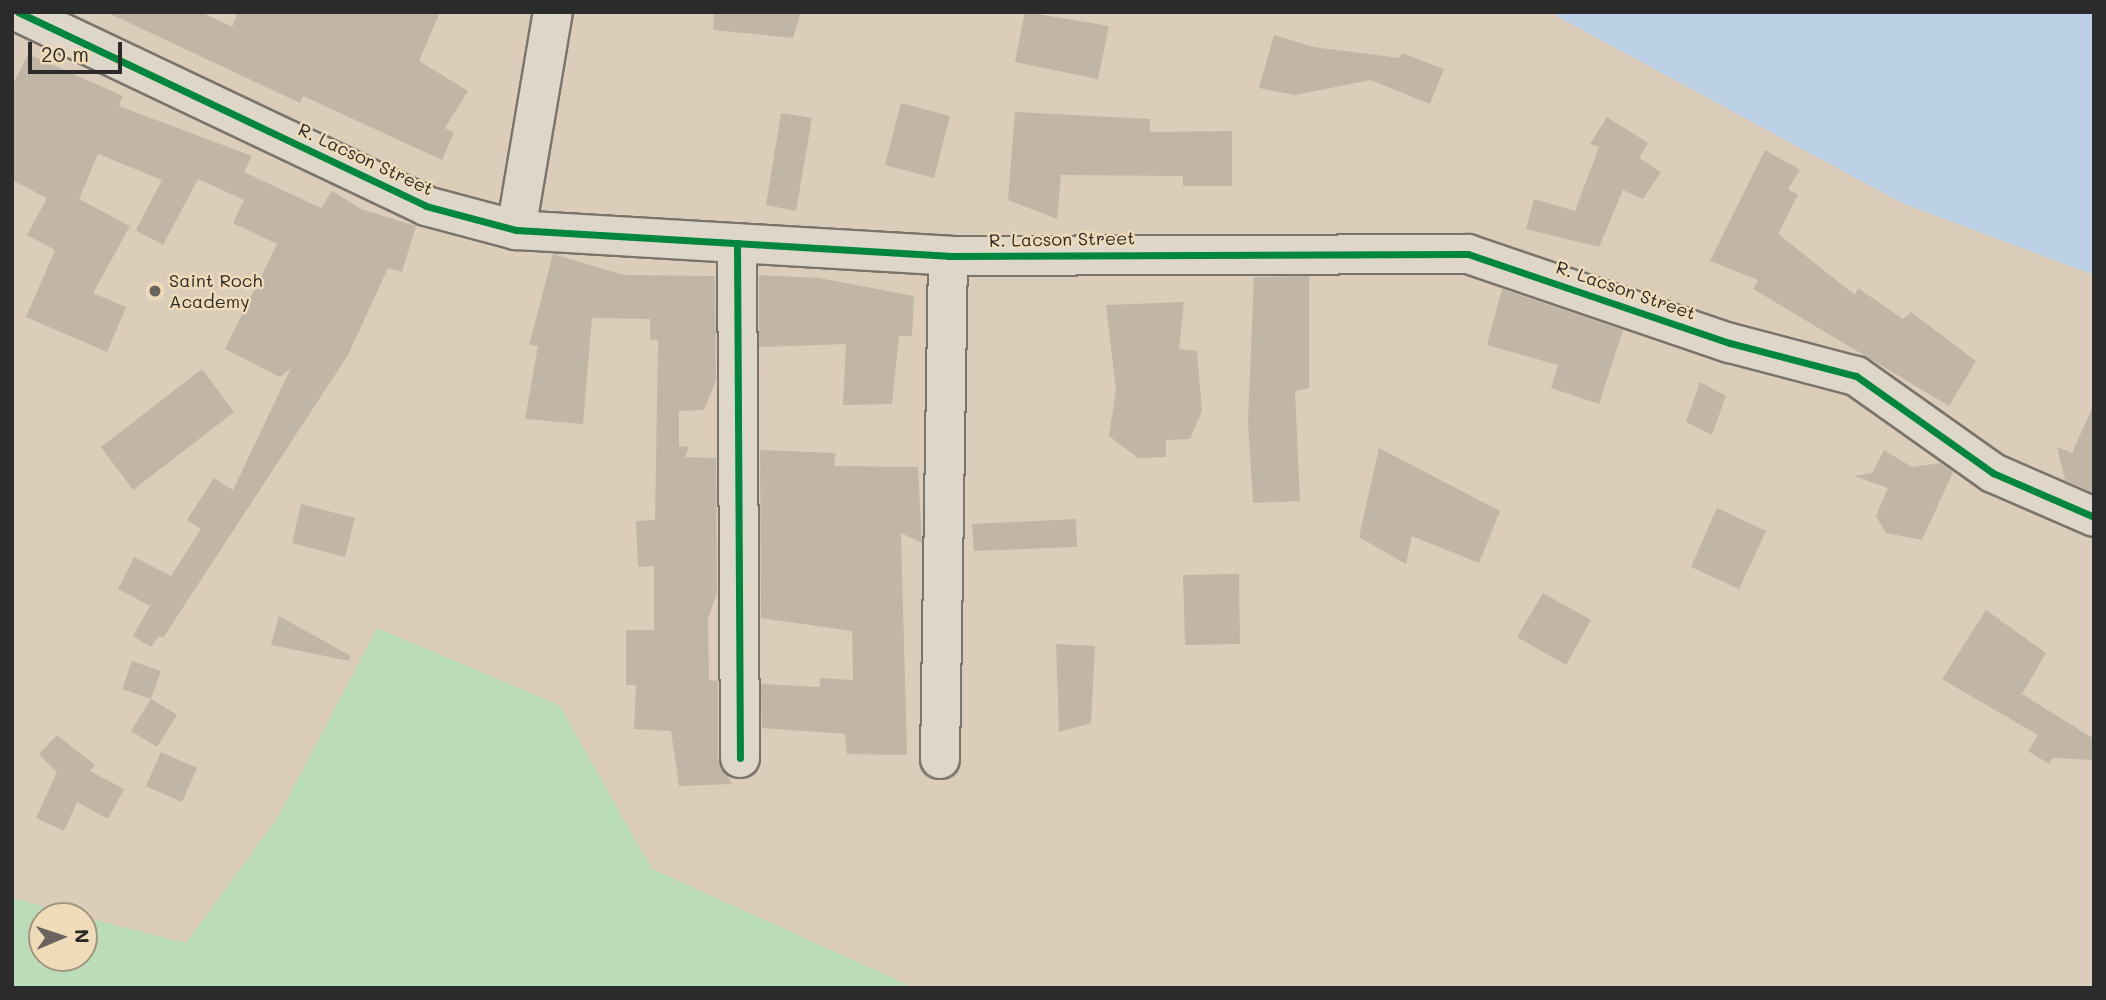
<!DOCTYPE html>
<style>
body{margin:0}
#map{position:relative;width:2106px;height:1000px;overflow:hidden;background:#dbcdba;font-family:Mali,sans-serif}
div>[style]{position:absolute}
.green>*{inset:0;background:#badcb8}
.water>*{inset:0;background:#bcd1e5}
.building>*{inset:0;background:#c1b5a6}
.roads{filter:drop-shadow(2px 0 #7a746b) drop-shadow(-2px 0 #7a746b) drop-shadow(0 2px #7a746b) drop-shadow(0 -2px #7a746b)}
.minor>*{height:38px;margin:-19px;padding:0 19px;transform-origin:19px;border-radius:19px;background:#ded6c8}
.cycleway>*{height:7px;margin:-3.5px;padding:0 3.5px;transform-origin:3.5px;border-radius:3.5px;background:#00873e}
.dots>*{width:19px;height:19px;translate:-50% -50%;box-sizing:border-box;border:4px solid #f0dbb9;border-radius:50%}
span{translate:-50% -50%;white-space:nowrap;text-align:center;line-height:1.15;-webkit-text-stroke:5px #f0dbb9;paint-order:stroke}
.street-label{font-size:18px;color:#2b2b2b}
.poi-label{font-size:18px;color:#2b2b2b}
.left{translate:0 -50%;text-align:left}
.frame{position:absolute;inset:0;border:14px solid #2b2b2b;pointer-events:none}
.north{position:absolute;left:28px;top:902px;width:70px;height:70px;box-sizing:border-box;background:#f0dbb9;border:2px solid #a19580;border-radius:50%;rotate:88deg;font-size:19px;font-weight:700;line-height:28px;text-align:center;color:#2b2b2b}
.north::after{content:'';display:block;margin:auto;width:24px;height:32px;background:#69645d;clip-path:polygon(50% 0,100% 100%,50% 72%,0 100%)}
.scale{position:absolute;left:28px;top:42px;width:94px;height:32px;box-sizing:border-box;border:4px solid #2b2b2b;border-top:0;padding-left:9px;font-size:21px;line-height:24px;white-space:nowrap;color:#2b2b2b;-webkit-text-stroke:5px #f0dbb9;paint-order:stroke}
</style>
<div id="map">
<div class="green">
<i style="clip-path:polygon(377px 628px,559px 705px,652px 869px,915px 988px,12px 988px,12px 898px,81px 916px,42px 916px,42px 958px,84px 958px,84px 917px,186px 943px,278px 817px)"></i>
</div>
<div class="water">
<i style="clip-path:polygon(1549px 12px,2094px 12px,2094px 275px,1902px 203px)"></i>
</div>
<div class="building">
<i style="clip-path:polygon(106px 12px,201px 12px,232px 27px,238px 12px,440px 12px,419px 61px,468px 91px,445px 128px,454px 133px,442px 160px,303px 96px,300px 103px)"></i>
<i style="clip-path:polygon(714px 12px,801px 12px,793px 38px,713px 30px)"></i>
<i style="clip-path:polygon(1025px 12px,1109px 26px,1098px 79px,1015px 62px)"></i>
<i style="clip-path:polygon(1274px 35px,1313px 47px,1400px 58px,1402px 53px,1444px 69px,1430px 104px,1371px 80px,1295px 95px,1259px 88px)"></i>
<i style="clip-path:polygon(28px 54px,123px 96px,119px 106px,252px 156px,244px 172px,321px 208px,332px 191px,361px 209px,416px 226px,402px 272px,388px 268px,348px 355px,163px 638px,159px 636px,151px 647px,133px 636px,150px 606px,118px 589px,134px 557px,171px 576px,201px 529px,187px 520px,214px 478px,233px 490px,291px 368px,280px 377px,225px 349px,277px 244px,233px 223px,244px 200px,198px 179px,163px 245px,136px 230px,162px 180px,98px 154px,79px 199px,130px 226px,93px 293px,126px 307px,107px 352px,26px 317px,55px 250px,27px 235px,47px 198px,12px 180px,12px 86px)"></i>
<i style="clip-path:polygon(901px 103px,950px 116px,934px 178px,885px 165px)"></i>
<i style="clip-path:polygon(1015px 112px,1150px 119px,1150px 132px,1232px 131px,1232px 186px,1183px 186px,1183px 176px,1061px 175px,1057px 219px,1008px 200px)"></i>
<i style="clip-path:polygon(781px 113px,812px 118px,796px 211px,766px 205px)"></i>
<i style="clip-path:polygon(1607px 117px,1648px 143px,1639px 158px,1661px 172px,1643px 199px,1623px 190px,1599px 247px,1526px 229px,1534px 199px,1575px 211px,1599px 147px,1590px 144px)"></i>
<i style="clip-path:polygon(1765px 150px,1800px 170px,1788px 189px,1798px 195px,1778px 234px,1855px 295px,1858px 288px,1903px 319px,1911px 312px,1976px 361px,1949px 406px,1753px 289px,1758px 280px,1710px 261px)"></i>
<i style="clip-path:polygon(553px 254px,624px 275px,715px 276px,716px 380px,704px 410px,679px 411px,679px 446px,689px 447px,685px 457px,716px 458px,717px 593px,708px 619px,709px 680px,718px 681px,718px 759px,732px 784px,679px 786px,671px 731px,634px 729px,636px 685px,626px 685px,626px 630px,654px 630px,654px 566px,638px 567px,636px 521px,655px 520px,658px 340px,650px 340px,650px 319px,592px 318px,583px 424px,525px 419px,538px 346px,529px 345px)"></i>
<i style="clip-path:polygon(759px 275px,819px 278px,914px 296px,912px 336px,899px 336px,892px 404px,843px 405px,846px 344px,759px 347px)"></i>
<i style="clip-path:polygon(1309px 276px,1309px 388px,1295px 391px,1300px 501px,1253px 503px,1248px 422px,1254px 277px)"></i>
<i style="clip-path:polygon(1502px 289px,1623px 330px,1599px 404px,1551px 388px,1558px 365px,1487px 345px)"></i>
<i style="clip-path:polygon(1184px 302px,1179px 349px,1197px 351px,1202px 411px,1190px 439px,1166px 440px,1166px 457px,1138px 458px,1109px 436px,1116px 390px,1106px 305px)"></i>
<i style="clip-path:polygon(202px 369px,234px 412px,133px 490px,101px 447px)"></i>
<i style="clip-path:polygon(1700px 382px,1726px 396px,1712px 435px,1686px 422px)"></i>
<i style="clip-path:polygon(2094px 404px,2094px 493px,2065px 480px,2057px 447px,2072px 453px)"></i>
<i style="clip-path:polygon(1379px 448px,1500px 511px,1479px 563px,1412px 536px,1406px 564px,1359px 537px)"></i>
<i style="clip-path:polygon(760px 450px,836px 453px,834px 466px,918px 467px,922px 543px,901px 533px,907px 755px,847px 754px,845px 734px,762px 728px,761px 684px,820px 687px,820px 678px,853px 680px,852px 631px,761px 618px)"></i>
<i style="clip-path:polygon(1884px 450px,1912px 467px,1941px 463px,1953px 472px,1922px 540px,1886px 533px,1876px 516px,1888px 488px,1854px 476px,1872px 473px)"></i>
<i style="clip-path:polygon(301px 504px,355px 518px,345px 557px,292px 543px)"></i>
<i style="clip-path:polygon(1717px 508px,1766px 531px,1739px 589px,1691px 567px)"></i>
<i style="clip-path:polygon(1076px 519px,1077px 547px,974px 551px,972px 524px)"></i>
<i style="clip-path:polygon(1239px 574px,1240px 644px,1185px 645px,1183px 575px)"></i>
<i style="clip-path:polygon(1543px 593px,1591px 620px,1566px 665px,1517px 637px)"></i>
<i style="clip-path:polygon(1986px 610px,2046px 653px,2022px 694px,2094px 739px,2094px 760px,2053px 758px,2049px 764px,2028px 751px,2038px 735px,1942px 679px)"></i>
<i style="clip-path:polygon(279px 616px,351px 656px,349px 661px,271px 645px)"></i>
<i style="clip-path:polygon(1056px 644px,1095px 646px,1091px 723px,1059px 732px)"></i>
<i style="clip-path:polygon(132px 661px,161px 671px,151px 699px,122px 689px)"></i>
<i style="clip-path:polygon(151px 699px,177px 715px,157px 747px,131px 731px)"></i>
<i style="clip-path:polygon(57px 735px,95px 765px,90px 771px,124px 789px,108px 819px,77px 802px,64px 831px,36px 818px,57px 772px,39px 754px)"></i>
<i style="clip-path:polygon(161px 752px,197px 768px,182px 802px,146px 786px)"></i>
</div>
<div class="roads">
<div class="minor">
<i style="left:18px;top:12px;width:452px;rotate:25.4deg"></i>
<i style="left:426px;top:206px;width:93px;rotate:14.9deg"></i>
<i style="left:516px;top:230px;width:433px;rotate:3.4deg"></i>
<i style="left:948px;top:256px;width:520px;rotate:-0.22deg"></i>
<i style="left:1468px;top:254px;width:277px;rotate:18.8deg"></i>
<i style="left:1730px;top:343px;width:130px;rotate:14.7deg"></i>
<i style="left:1856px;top:376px;width:168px;rotate:35.3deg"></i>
<i style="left:1993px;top:473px;width:110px;rotate:23.5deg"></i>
<i style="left:516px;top:230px;width:221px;rotate:-80.4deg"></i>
<i style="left:737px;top:243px;width:515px;rotate:89.67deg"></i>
<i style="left:940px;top:759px;width:503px;rotate:-89.09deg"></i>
</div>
</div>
<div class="cycleway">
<i style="left:18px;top:12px;width:452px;rotate:25.4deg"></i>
<i style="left:426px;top:206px;width:93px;rotate:14.9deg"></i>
<i style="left:516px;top:230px;width:433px;rotate:3.4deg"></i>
<i style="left:948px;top:256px;width:520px;rotate:-0.22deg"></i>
<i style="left:1468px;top:254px;width:277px;rotate:18.8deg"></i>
<i style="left:1730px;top:343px;width:130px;rotate:14.7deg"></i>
<i style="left:1856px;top:376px;width:168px;rotate:35.3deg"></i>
<i style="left:1993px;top:473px;width:110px;rotate:23.5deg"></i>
<i style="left:737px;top:243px;width:515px;rotate:89.67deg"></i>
</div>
<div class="dots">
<i style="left:155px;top:291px;background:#69645d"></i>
</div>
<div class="street-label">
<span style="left:366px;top:159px;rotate:25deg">R. Lacson Street</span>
<span style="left:1062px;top:239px;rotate:-1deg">R. Lacson Street</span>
<span style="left:1626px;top:290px;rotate:19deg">R. Lacson Street</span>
</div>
<div class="poi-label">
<span class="left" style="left:169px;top:291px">Saint Roch<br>Academy</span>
</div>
<div class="frame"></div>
<div class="north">N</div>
<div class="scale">20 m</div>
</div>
